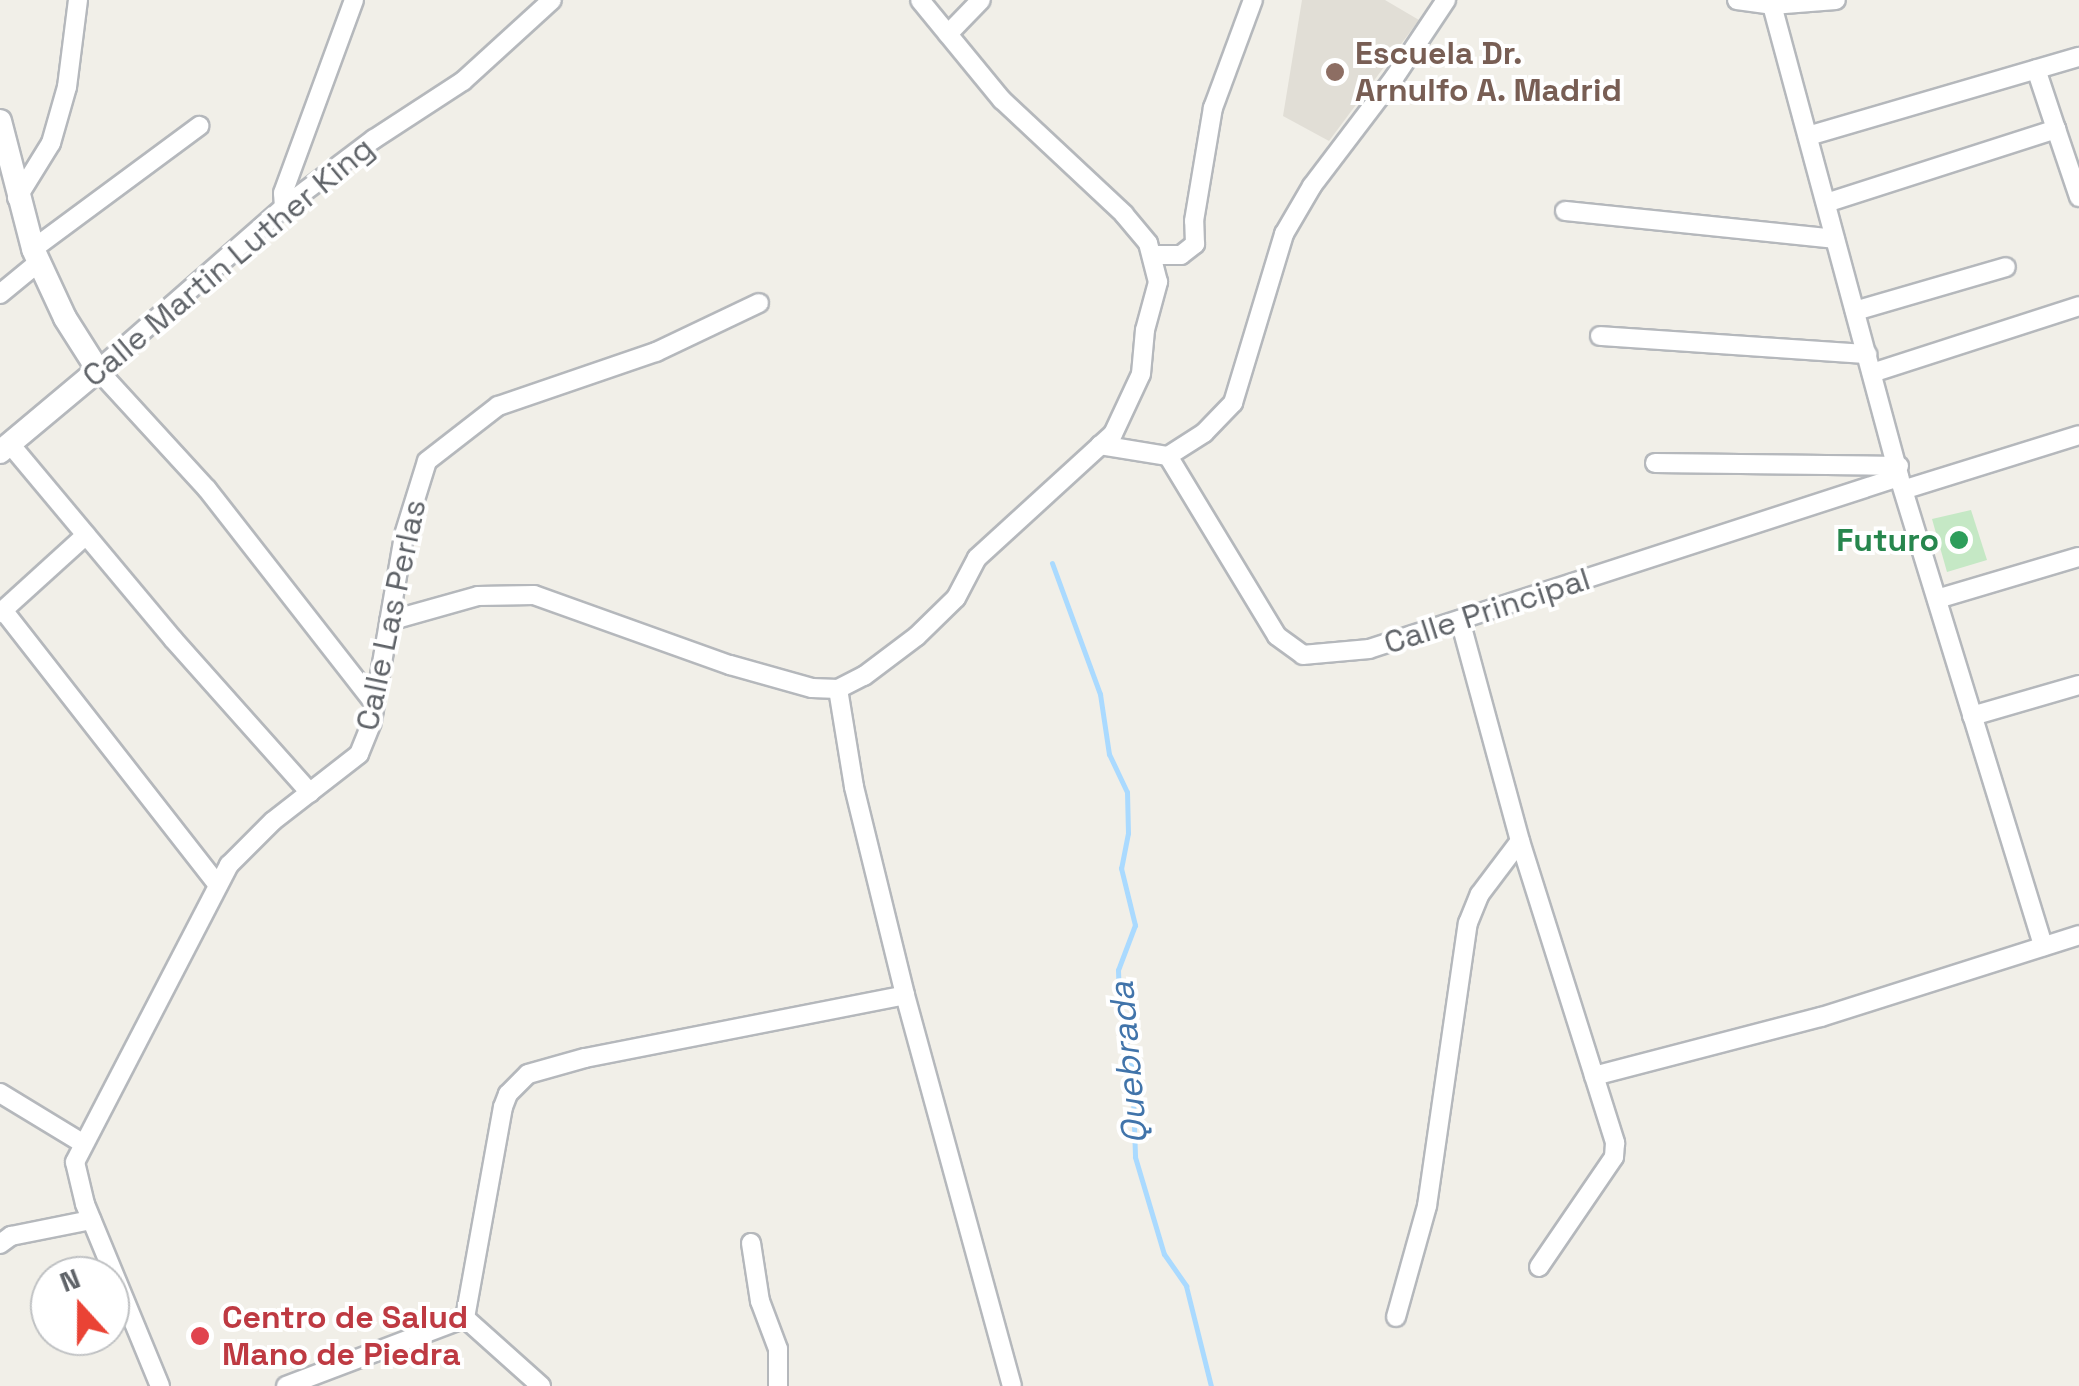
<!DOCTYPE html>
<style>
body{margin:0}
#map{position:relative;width:2079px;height:1386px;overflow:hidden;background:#f1efe8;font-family:"Space Grotesk",sans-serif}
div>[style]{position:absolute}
.education>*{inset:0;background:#e1ded6}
.green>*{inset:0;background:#c5e8c5}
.stream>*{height:5px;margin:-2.5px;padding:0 2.5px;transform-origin:2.5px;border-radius:2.5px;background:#aadaff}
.roads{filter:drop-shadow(2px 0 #b5b8bc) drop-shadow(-2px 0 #b5b8bc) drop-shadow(0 2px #b5b8bc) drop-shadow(0 -2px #b5b8bc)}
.minor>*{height:18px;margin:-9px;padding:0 9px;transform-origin:9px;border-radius:9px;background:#fff}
.tertiary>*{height:22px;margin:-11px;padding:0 11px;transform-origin:11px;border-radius:11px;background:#fff}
.dots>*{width:28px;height:28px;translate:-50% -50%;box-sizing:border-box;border:5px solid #fff;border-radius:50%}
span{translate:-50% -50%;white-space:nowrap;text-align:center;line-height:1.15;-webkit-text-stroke:8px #fff;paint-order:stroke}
.education-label{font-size:32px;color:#785e54;font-weight:700}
.left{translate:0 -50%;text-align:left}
.street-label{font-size:32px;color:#5f6368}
.leisure-label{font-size:32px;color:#27864d;font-weight:700}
.right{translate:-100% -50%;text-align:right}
.health-label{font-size:32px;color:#be3a42;font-weight:700}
.water-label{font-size:35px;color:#4174aa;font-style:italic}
.north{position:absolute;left:30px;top:1256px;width:100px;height:100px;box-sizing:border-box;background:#fff;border:2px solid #bfc1c3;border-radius:50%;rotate:339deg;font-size:28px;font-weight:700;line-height:40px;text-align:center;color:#5f6368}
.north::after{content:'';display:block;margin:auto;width:35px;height:45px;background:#ea4335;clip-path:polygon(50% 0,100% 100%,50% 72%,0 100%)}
</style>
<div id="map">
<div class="education">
<i style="clip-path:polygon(1302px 0,1385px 0,1419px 20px,1329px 141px,1283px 116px)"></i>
</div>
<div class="green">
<i style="clip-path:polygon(1971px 510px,1987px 560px,1947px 572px,1932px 519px)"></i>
</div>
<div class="stream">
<i style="left:1052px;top:563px;width:140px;rotate:69.9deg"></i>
<i style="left:1100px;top:694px;width:61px;rotate:81.5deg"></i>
<i style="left:1109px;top:754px;width:42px;rotate:64.7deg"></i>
<i style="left:1127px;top:792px;width:41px;rotate:88.6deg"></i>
<i style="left:1128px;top:833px;width:36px;rotate:101deg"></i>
<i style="left:1121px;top:868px;width:59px;rotate:76.2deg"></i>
<i style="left:1135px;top:925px;width:48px;rotate:110.7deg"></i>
<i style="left:1118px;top:970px;width:36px;rotate:88deg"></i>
<i style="left:1119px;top:1006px;width:64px;rotate:78.3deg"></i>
<i style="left:1132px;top:1069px;width:88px;rotate:88deg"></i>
<i style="left:1135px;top:1157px;width:101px;rotate:73.4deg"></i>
<i style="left:1164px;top:1254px;width:39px;rotate:55deg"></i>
<i style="left:1186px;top:1286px;width:103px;rotate:76deg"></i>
</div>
<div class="roads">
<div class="minor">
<i style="left:1737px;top:0;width:35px;rotate:8deg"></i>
<i style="left:1772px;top:5px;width:64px;rotate:-4.5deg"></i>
<i style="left:1772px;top:5px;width:489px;rotate:74.9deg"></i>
<i style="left:1899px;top:477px;width:491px;rotate:72.9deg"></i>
<i style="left:948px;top:34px;width:47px;rotate:-45.9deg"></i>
<i style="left:2056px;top:129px;width:72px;rotate:71.3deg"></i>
<i style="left:1808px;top:136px;width:282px;rotate:-16.3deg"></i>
<i style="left:17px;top:198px;width:65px;rotate:-58.3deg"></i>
<i style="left:51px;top:143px;width:58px;rotate:-74.1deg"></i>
<i style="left:67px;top:87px;width:88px;rotate:-82.8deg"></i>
<i style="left:1826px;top:203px;width:242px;rotate:-17.8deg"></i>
<i style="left:2056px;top:129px;width:63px;rotate:-108.4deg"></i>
<i style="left:284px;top:207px;width:14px;rotate:-94deg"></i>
<i style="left:283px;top:193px;width:206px;rotate:-69.8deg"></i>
<i style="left:1565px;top:211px;width:271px;rotate:5.9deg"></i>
<i style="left:33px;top:249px;width:207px;rotate:-36.5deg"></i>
<i style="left:1152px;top:255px;width:29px"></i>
<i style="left:1181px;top:255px;width:18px;rotate:-38deg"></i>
<i style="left:1195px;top:244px;width:23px;rotate:-92deg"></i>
<i style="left:1194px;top:221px;width:115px;rotate:-80.5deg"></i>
<i style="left:1213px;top:108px;width:115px;rotate:-69.7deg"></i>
<i style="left:0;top:294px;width:50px;rotate:-39.4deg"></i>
<i style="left:1855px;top:311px;width:157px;rotate:-16.2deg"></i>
<i style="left:1600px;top:336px;width:268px;rotate:3.9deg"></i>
<i style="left:1872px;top:373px;width:218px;rotate:-17.9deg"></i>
<i style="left:10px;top:444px;width:254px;rotate:50.1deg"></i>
<i style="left:173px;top:639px;width:206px;rotate:48.3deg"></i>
<i style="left:1100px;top:445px;width:69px;rotate:9.2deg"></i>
<i style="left:1168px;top:456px;width:43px;rotate:-32.6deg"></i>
<i style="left:1204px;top:433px;width:42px;rotate:-46deg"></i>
<i style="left:1233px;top:403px;width:177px;rotate:-73.2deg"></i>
<i style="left:1284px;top:234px;width:56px;rotate:-59.7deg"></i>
<i style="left:1312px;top:186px;width:136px;rotate:-52.8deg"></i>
<i style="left:1394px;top:78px;width:94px;rotate:-56.3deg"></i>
<i style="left:1168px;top:456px;width:210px;rotate:58.8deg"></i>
<i style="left:1277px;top:636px;width:32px;rotate:36deg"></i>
<i style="left:1303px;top:655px;width:66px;rotate:-5.2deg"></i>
<i style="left:1369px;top:649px;width:557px;rotate:-17.98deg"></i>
<i style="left:1655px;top:463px;width:244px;rotate:0.7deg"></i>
<i style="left:1906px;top:489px;width:181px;rotate:-17.3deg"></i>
<i style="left:1937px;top:599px;width:148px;rotate:-16.5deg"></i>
<i style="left:3px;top:610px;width:349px;rotate:52deg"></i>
<i style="left:0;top:613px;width:116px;rotate:-42.2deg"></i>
<i style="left:1460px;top:620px;width:229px;rotate:74.8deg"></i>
<i style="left:1520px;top:841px;width:317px;rotate:72.5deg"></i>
<i style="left:1615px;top:1143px;width:14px;rotate:94deg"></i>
<i style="left:1614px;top:1157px;width:133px;rotate:124.3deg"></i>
<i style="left:389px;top:621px;width:92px;rotate:-15.7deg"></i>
<i style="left:478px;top:596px;width:56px;rotate:-1deg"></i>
<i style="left:534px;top:595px;width:208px;rotate:19.7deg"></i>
<i style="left:730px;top:665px;width:85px;rotate:15.7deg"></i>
<i style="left:812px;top:688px;width:26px;rotate:2deg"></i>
<i style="left:838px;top:689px;width:29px;rotate:-27deg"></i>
<i style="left:864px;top:676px;width:66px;rotate:-37deg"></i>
<i style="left:917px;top:636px;width:54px;rotate:-44.3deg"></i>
<i style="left:956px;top:598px;width:45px;rotate:-62.3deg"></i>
<i style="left:977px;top:558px;width:184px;rotate:-42.4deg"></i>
<i style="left:1113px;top:434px;width:66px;rotate:-65deg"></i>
<i style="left:1141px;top:374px;width:44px;rotate:-84.8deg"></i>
<i style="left:1145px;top:330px;width:50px;rotate:-74.8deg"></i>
<i style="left:1158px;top:282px;width:40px;rotate:-104.4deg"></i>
<i style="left:1148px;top:243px;width:38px;rotate:-130deg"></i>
<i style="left:1124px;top:214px;width:167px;rotate:-136.9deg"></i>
<i style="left:1002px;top:100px;width:129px;rotate:-129.4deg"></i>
<i style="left:838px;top:689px;width:99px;rotate:80.7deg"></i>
<i style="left:854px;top:787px;width:214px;rotate:76.2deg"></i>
<i style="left:905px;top:995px;width:405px;rotate:74.7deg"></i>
<i style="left:375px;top:704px;width:273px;rotate:-128deg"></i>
<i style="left:207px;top:489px;width:161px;rotate:-132.5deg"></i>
<i style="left:98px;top:370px;width:247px;rotate:-41.2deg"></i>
<i style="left:284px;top:207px;width:113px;rotate:-37.1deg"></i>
<i style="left:374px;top:139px;width:106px;rotate:-33.1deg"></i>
<i style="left:463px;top:81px;width:120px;rotate:-42.3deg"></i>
<i style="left:1972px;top:716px;width:111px;rotate:-16.2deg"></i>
<i style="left:1594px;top:1076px;width:235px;rotate:-14.6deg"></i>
<i style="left:1821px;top:1017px;width:271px;rotate:-17.6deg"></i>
<i style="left:0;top:1093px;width:98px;rotate:31.3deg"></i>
<i style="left:751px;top:1243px;width:59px;rotate:81.2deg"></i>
<i style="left:760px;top:1301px;width:51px;rotate:69.4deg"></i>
<i style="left:778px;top:1349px;width:37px;rotate:90deg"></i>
<i style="left:0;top:1244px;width:14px;rotate:-36deg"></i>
<i style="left:11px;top:1236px;width:82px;rotate:-11.3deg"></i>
<i style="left:1396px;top:1317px;width:115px;rotate:-74.4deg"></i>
<i style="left:1427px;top:1206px;width:286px;rotate:-81.8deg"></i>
<i style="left:1468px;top:923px;width:31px;rotate:-68deg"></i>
<i style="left:1480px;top:894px;width:66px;rotate:-53deg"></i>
<i style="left:465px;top:1318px;width:214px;rotate:-79.8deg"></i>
<i style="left:503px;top:1107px;width:14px;rotate:-69deg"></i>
<i style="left:508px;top:1094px;width:28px;rotate:-45deg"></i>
<i style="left:528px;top:1074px;width:59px;rotate:-15.7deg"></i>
<i style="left:585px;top:1058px;width:326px;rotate:-11.1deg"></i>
<i style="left:465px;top:1318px;width:102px;rotate:41.8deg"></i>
<i style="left:160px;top:1386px;width:197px;rotate:-112.4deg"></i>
<i style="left:85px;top:1204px;width:43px;rotate:-103.4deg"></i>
<i style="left:75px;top:1162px;width:335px;rotate:-62.6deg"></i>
<i style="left:229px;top:865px;width:62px;rotate:-45deg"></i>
<i style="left:273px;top:821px;width:109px;rotate:-37.9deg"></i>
<i style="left:359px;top:754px;width:35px;rotate:-68deg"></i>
<i style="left:372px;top:721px;width:189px;rotate:-80.2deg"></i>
<i style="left:404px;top:535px;width:77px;rotate:-72.7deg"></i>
<i style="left:427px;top:461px;width:90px;rotate:-37.8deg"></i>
<i style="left:498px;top:406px;width:167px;rotate:-18.9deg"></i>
<i style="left:656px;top:352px;width:114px;rotate:-25.4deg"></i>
<i style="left:286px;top:1386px;width:191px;rotate:-20.8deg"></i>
</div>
<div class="tertiary">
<i style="left:0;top:121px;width:132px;rotate:75.5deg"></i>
<i style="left:33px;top:249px;width:76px;rotate:65.1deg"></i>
<i style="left:65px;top:318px;width:62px;rotate:57.6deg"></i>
<i style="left:98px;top:370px;width:128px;rotate:140.1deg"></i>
</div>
</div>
<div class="dots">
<i style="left:1335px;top:72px;background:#8d6e63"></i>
<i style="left:1959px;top:540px;background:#2e9e5b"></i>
<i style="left:200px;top:1336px;background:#e0444e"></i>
</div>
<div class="education-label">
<span class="left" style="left:1355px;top:72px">Escuela Dr.<br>Arnulfo A. Madrid</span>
</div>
<div class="street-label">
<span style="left:228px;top:262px;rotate:-40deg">Calle Martin Luther King</span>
<span style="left:1487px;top:611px;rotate:-18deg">Calle Principal</span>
<span style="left:391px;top:615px;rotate:-78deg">Calle Las Perlas</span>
</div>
<div class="leisure-label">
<span class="right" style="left:1939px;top:540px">Futuro</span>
</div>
<div class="health-label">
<span class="left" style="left:222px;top:1336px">Centro de Salud<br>Mano de Piedra</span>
</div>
<div class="water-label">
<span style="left:1128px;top:1063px;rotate:-95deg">Quebrada</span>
</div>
<div class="north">N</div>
</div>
